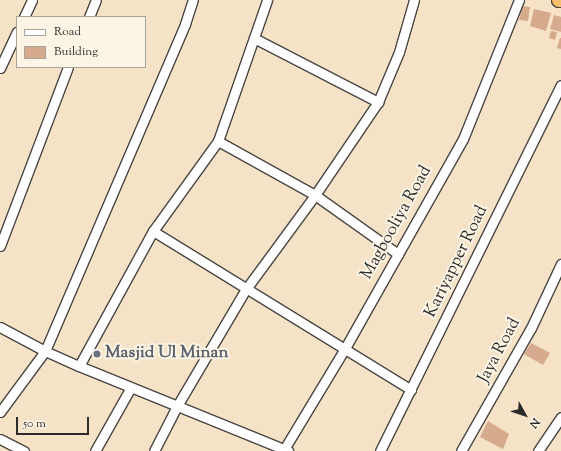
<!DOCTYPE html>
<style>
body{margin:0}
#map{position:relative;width:561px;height:451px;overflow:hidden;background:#f6e2c7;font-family:"Sorts Mill Goudy",serif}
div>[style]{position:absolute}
.building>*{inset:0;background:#d6aa8d}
.roads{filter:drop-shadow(1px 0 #494642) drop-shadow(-1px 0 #494642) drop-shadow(0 1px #494642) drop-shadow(0 -1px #494642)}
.minor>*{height:9px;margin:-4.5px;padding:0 4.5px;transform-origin:4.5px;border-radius:4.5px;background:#fff}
.trunk>*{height:14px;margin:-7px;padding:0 7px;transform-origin:7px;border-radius:7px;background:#f9bf6d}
.dots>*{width:11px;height:11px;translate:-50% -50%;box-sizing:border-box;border:2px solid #fcf5e5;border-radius:50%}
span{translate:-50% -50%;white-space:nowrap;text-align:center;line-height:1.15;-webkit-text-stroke:4px #fcf5e5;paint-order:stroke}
.street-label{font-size:17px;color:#2b2b2b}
.worship-label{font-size:17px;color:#5b616d;font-weight:700}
.left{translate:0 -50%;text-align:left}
.legend{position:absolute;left:16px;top:16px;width:130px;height:52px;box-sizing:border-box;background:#fcf5e5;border:1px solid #a8a49b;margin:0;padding:5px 7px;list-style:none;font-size:12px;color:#2b2b2b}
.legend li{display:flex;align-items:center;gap:8px;height:20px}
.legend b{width:20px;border:1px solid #a8a49b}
.north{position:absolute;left:505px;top:395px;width:40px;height:40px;-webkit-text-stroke:3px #fcf5e5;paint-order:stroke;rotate:130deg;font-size:11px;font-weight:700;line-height:16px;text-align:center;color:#2b2b2b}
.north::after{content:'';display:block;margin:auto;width:14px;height:18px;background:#2b2b2b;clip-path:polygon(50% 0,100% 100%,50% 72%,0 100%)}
.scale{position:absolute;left:16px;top:417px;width:73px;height:18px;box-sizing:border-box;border:2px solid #2b2b2b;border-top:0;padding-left:5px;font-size:12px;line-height:14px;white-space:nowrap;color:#2b2b2b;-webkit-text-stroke:3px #fcf5e5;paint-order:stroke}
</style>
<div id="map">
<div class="building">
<i style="clip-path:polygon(522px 6px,530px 7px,528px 21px,519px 20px)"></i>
<i style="clip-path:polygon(534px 9px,551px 13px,546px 31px,530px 26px)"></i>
<i style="clip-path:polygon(554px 15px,561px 17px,561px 32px,550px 29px)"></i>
<i style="clip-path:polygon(551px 31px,557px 32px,555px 40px,549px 38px)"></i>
<i style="clip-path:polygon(560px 38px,561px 38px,561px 49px,557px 48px)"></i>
<i style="clip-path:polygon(531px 343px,550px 353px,543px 365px,524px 354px)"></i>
<i style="clip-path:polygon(488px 421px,509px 434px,503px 449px,480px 437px)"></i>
</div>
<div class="roads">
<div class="minor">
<i style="left:24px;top:17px;width:19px;rotate:-65deg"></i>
<i style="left:89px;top:17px;width:18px;rotate:-68deg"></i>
<i style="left:254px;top:38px;width:140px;rotate:27.3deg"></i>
<i style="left:0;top:68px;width:40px;rotate:-65deg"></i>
<i style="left:218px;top:141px;width:111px;rotate:29.1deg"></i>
<i style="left:315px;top:195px;width:102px;rotate:35.4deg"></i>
<i style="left:153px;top:231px;width:303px;rotate:31.6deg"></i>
<i style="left:0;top:246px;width:191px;rotate:-69.2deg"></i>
<i style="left:0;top:327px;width:51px;rotate:28.1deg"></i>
<i style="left:45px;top:351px;width:356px;rotate:-66.8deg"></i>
<i style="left:185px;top:24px;width:25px;rotate:-72deg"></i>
<i style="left:79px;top:366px;width:226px;rotate:22.1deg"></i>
<i style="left:0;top:412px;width:76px;rotate:-53.6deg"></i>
<i style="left:45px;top:351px;width:37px;rotate:24deg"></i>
<i style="left:79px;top:366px;width:154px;rotate:-61.3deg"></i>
<i style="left:153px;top:231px;width:111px;rotate:-54.2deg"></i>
<i style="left:218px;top:141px;width:149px;rotate:-70.8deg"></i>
<i style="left:0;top:439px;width:27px;rotate:27deg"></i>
<i style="left:95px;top:451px;width:73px;rotate:-60.6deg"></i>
<i style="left:154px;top:451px;width:51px;rotate:-62.9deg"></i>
<i style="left:177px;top:406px;width:136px;rotate:-59.5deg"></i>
<i style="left:246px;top:289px;width:117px;rotate:-53.7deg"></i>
<i style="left:315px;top:195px;width:112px;rotate:-55.9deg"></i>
<i style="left:378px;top:102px;width:54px;rotate:-67.2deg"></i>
<i style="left:399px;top:52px;width:54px;rotate:-73.9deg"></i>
<i style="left:283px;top:451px;width:118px;rotate:-58.9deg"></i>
<i style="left:344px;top:350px;width:242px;rotate:-60.6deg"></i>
<i style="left:463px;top:139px;width:150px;rotate:-68.1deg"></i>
<i style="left:380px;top:451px;width:408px;rotate:-63.7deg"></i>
<i style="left:461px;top:451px;width:142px;rotate:-60.4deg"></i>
<i style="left:531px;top:328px;width:71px;rotate:-64.9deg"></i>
<i style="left:538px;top:451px;width:41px;rotate:-55.9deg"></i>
</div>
<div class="trunk">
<i style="left:559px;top:0;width:2px"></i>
</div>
</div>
<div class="dots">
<i style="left:97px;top:354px;background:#6b7280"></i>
</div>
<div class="street-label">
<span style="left:397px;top:223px;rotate:-61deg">Magbooliya Road</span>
<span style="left:457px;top:262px;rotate:-64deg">Kariyapper Road</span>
<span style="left:500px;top:351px;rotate:-62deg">Jaya Road</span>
</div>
<div class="worship-label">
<span class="left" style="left:105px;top:354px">Masjid Ul Minan</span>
</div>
<ul class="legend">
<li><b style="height:5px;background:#fff"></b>Road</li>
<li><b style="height:11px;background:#d6aa8d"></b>Building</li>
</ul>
<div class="north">N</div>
<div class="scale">50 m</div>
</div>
